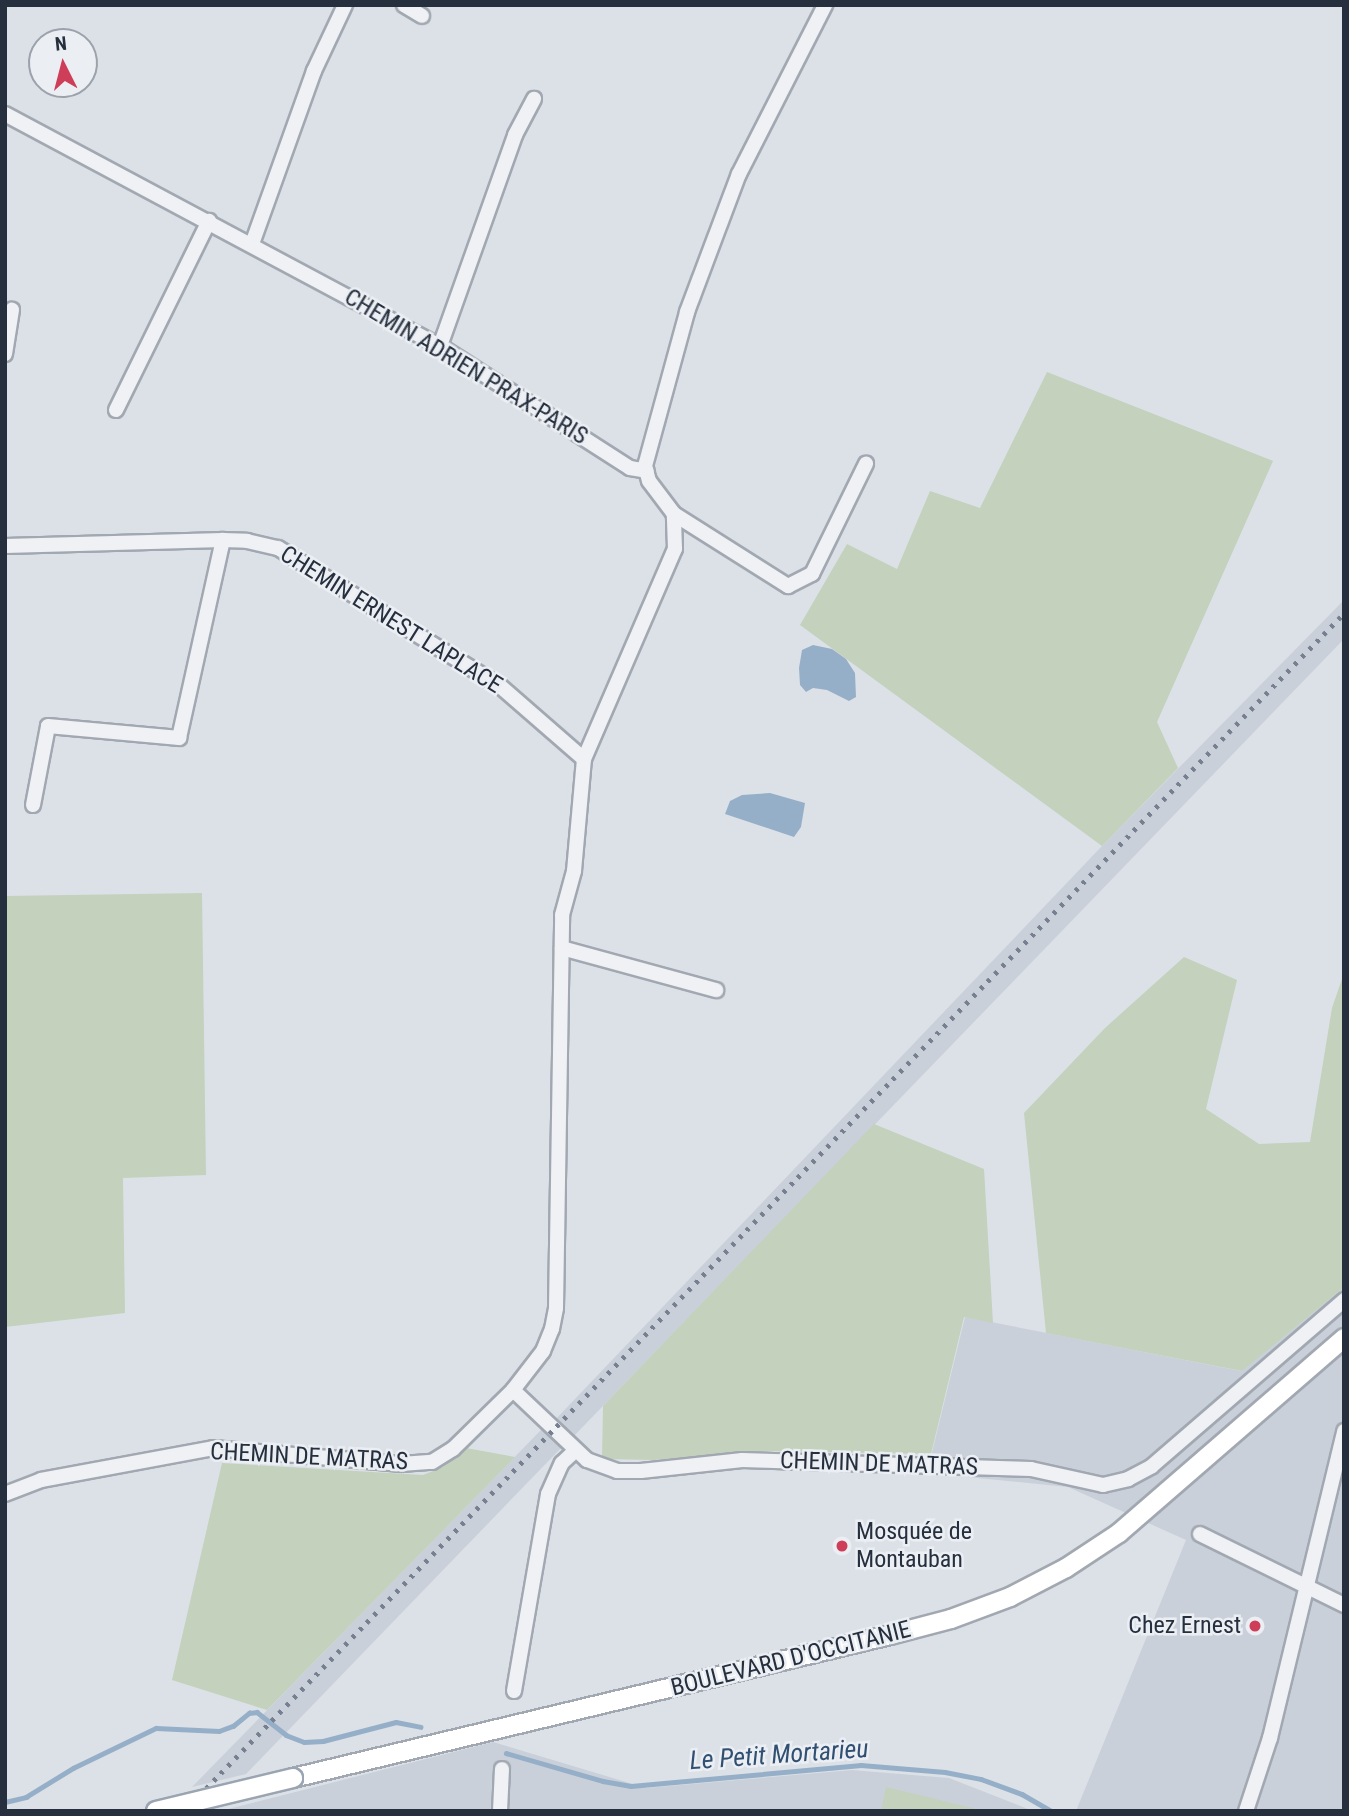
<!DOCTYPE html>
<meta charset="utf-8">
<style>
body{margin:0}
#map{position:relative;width:1349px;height:1816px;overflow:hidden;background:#dce1e7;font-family:"Roboto Condensed",sans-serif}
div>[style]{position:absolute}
.built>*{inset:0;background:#cad0d9}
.green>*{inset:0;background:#c3d1bd}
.water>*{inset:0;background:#96afc8}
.stream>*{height:4.5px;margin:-2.25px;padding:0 2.25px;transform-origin:2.25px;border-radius:2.25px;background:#96afc8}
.roads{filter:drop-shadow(2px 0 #a2a8b1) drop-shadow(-2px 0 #a2a8b1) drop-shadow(0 2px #a2a8b1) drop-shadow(0 -2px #a2a8b1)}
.minor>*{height:14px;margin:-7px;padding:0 7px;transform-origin:7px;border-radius:7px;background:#eff1f5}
.major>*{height:18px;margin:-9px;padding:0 9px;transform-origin:9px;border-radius:9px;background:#fff}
.rail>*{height:4.5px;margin-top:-2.25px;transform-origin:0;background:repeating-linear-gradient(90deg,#768090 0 3.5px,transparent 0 10.5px)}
.bridges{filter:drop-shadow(2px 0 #9ba5b2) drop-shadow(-2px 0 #9ba5b2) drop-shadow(0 2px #9ba5b2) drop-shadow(0 -2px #9ba5b2)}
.major-bridge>*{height:18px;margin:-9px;padding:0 9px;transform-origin:9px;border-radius:9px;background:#fff}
.dots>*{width:19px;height:19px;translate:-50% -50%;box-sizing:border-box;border:4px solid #ebeff4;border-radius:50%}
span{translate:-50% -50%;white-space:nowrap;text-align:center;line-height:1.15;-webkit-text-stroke:5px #ebeff4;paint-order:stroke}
.street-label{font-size:24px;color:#262f3d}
.poi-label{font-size:24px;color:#262f3d}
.left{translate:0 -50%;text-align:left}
.right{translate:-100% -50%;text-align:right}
.water-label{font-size:26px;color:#304f71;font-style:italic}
.frame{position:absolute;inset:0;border:7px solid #262f3d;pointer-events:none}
.north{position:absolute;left:28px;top:28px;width:70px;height:70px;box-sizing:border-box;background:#ebeff4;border:2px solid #9ca2ab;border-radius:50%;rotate:354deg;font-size:19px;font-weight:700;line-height:28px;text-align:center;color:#262f3d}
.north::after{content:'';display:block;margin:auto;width:24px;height:32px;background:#cf3e58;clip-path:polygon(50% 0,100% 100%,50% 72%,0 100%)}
</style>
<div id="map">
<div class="built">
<i style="clip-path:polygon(1344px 600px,1344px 639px,572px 1438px,554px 1421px,1102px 846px)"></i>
<i style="clip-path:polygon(1344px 1287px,1344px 1811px,1076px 1811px,1186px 1540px,1068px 1487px,927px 1473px,965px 1317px,1241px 1371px)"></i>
<i style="clip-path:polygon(542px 1429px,561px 1448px,246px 1774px,192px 1787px)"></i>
<i style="clip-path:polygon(493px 1742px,646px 1788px,852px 1770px,949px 1778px,1033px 1811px,220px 1811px)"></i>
</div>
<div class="green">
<i style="clip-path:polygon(1047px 372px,1273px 461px,1157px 722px,1178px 768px,1102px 846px,800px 625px,847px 544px,897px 569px,930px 491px,980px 508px)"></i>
<i style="clip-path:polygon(202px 893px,206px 1175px,123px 1178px,125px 1313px,5px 1327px,5px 896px)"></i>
<i style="clip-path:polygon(1184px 957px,1237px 980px,1206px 1109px,1259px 1144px,1310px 1142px,1332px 1008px,1344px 973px,1344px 1287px,1242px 1371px,1046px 1333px,1024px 1113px,1105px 1028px)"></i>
<i style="clip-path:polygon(874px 1124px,984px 1169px,993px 1323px,964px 1317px,931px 1454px,755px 1451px,654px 1460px,602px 1459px,603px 1406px)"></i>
<i style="clip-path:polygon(466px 1448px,515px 1457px,267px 1710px,172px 1680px,222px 1463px,423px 1475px,443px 1467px)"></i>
<i style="clip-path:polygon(886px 1787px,985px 1811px,881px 1811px)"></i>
</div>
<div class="water">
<i style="clip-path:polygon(813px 645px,832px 649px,846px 659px,855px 673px,856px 697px,849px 701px,827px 690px,813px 688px,806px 692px,800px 685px,799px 668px,802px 650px)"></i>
<i style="clip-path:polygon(770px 793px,805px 803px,801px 827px,794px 837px,725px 814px,730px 801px,742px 795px)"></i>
</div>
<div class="stream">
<i style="left:506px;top:1753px;width:101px;rotate:16.1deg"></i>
<i style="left:603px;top:1781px;width:28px;rotate:10deg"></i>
<i style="left:631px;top:1786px;width:231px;rotate:-5.2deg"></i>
<i style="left:861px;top:1765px;width:84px;rotate:4.8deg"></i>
<i style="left:945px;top:1772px;width:37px;rotate:11deg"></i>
<i style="left:981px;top:1779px;width:44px;rotate:20.1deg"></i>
<i style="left:1022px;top:1794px;width:34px;rotate:30deg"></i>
<i style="left:5px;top:1802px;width:22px;rotate:-13deg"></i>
<i style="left:26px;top:1797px;width:55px;rotate:-31.7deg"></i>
<i style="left:73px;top:1768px;width:92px;rotate:-25.7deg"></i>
<i style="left:156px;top:1728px;width:63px;rotate:2.7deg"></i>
<i style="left:219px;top:1731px;width:15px;rotate:-20deg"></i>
<i style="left:233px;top:1726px;width:21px;rotate:-39deg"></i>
<i style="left:249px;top:1713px;width:8px;rotate:-7deg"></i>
<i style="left:257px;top:1712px;width:37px;rotate:38deg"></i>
<i style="left:286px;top:1735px;width:19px;rotate:21deg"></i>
<i style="left:304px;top:1742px;width:19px;rotate:-3deg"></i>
<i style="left:323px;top:1741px;width:75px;rotate:-14.6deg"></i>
<i style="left:396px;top:1722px;width:25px;rotate:11deg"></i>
</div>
<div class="roads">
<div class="minor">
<i style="left:404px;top:5px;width:21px;rotate:31deg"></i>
<i style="left:5px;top:114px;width:493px;rotate:28.1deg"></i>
<i style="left:440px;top:346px;width:226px;rotate:32.7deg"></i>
<i style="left:630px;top:468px;width:17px;rotate:10deg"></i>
<i style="left:252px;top:244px;width:184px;rotate:-70.3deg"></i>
<i style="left:314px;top:71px;width:73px;rotate:-64.8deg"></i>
<i style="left:440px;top:346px;width:224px;rotate:-70.4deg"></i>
<i style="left:515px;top:135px;width:41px;rotate:-62.2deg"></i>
<i style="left:5px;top:354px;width:45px;rotate:-81deg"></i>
<i style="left:116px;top:410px;width:211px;rotate:-63.8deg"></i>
<i style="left:674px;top:514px;width:135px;rotate:32.3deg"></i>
<i style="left:788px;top:586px;width:27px;rotate:-27deg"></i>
<i style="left:812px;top:574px;width:123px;rotate:-63.9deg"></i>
<i style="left:5px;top:546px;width:218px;rotate:-1.6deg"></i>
<i style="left:223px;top:540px;width:24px;rotate:2deg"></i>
<i style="left:247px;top:541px;width:32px;rotate:13deg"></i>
<i style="left:278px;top:548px;width:261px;rotate:31.9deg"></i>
<i style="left:500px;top:686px;width:111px;rotate:41deg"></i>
<i style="left:33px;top:805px;width:80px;rotate:-79.2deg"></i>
<i style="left:48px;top:726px;width:132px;rotate:5.2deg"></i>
<i style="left:179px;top:738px;width:203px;rotate:-77.5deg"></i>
<i style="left:562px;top:948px;width:160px;rotate:15.3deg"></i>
<i style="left:513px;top:1390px;width:102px;rotate:43.4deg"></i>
<i style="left:587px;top:1460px;width:32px;rotate:20deg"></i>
<i style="left:617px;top:1471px;width:24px"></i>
<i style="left:641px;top:1471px;width:102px;rotate:-6.2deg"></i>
<i style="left:742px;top:1460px;width:289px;rotate:1.8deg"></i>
<i style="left:1031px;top:1469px;width:74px;rotate:12.5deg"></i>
<i style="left:1103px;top:1485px;width:26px;rotate:-13deg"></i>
<i style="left:1128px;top:1479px;width:27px;rotate:-28deg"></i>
<i style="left:1152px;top:1466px;width:254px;rotate:-40.8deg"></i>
<i style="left:5px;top:1494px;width:39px;rotate:-21deg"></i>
<i style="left:41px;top:1480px;width:175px;rotate:-10.5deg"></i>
<i style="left:213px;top:1448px;width:189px;rotate:4.9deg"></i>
<i style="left:401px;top:1464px;width:31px;rotate:-4deg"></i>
<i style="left:432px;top:1462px;width:25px;rotate:-32deg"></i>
<i style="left:453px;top:1449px;width:84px;rotate:-44.5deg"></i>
<i style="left:513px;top:1390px;width:49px;rotate:-52.4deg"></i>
<i style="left:543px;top:1351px;width:24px;rotate:-68deg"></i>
<i style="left:552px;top:1329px;width:21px;rotate:-79deg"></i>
<i style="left:556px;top:1308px;width:393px;rotate:-89.1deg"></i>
<i style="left:562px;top:915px;width:46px;rotate:-74.7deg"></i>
<i style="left:574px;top:871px;width:112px;rotate:-84.9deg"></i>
<i style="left:584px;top:759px;width:229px;rotate:-66.6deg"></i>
<i style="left:675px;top:549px;width:35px;rotate:-92deg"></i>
<i style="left:674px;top:514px;width:41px;rotate:-127.1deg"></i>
<i style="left:649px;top:481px;width:16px;rotate:-105deg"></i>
<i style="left:645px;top:466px;width:160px;rotate:-74.7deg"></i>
<i style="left:687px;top:312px;width:147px;rotate:-69.4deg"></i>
<i style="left:739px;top:174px;width:190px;rotate:-63deg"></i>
<i style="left:1200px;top:1534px;width:161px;rotate:26.2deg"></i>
<i style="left:514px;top:1691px;width:200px;rotate:-80.2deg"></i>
<i style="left:548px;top:1494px;width:34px;rotate:-66deg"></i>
<i style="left:562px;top:1463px;width:18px;rotate:-43deg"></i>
<i style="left:500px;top:1811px;width:42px;rotate:-87.3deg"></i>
<i style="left:1246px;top:1811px;width:77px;rotate:-71.8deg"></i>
<i style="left:1270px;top:1738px;width:316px;rotate:-76.4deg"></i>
</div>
<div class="major">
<i style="left:293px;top:1778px;width:614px;rotate:-13.47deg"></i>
<i style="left:890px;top:1635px;width:63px;rotate:-14.7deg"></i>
<i style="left:951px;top:1619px;width:63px;rotate:-20.4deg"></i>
<i style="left:1010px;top:1597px;width:63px;rotate:-27.4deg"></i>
<i style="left:1066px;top:1568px;width:64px;rotate:-33.4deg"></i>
<i style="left:1119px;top:1533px;width:298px;rotate:-40.9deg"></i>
</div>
</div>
<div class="rail">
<i style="left:184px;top:1811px;width:1668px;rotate:-45.92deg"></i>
</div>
<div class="bridges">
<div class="major-bridge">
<i style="left:156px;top:1811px;width:141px;rotate:-13.5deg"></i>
</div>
</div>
<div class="dots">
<i style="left:842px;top:1546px;background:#cf3e58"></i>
<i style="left:1255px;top:1626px;background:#cf3e58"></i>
</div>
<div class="street-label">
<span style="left:466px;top:367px;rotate:31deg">CHEMIN ADRIEN PRAX-PARIS</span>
<span style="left:391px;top:620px;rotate:32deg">CHEMIN ERNEST LAPLACE</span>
<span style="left:309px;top:1457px;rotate:3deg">CHEMIN DE MATRAS</span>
<span style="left:879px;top:1464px;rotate:2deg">CHEMIN DE MATRAS</span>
<span style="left:791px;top:1659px;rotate:-14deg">BOULEVARD D'OCCITANIE</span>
</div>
<div class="poi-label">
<span class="left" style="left:856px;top:1546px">Mosquée de<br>Montauban</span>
<span class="right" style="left:1241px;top:1626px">Chez Ernest</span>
</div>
<div class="water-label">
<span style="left:779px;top:1755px;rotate:-4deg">Le Petit Mortarieu</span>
</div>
<div class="frame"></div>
<div class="north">N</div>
</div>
